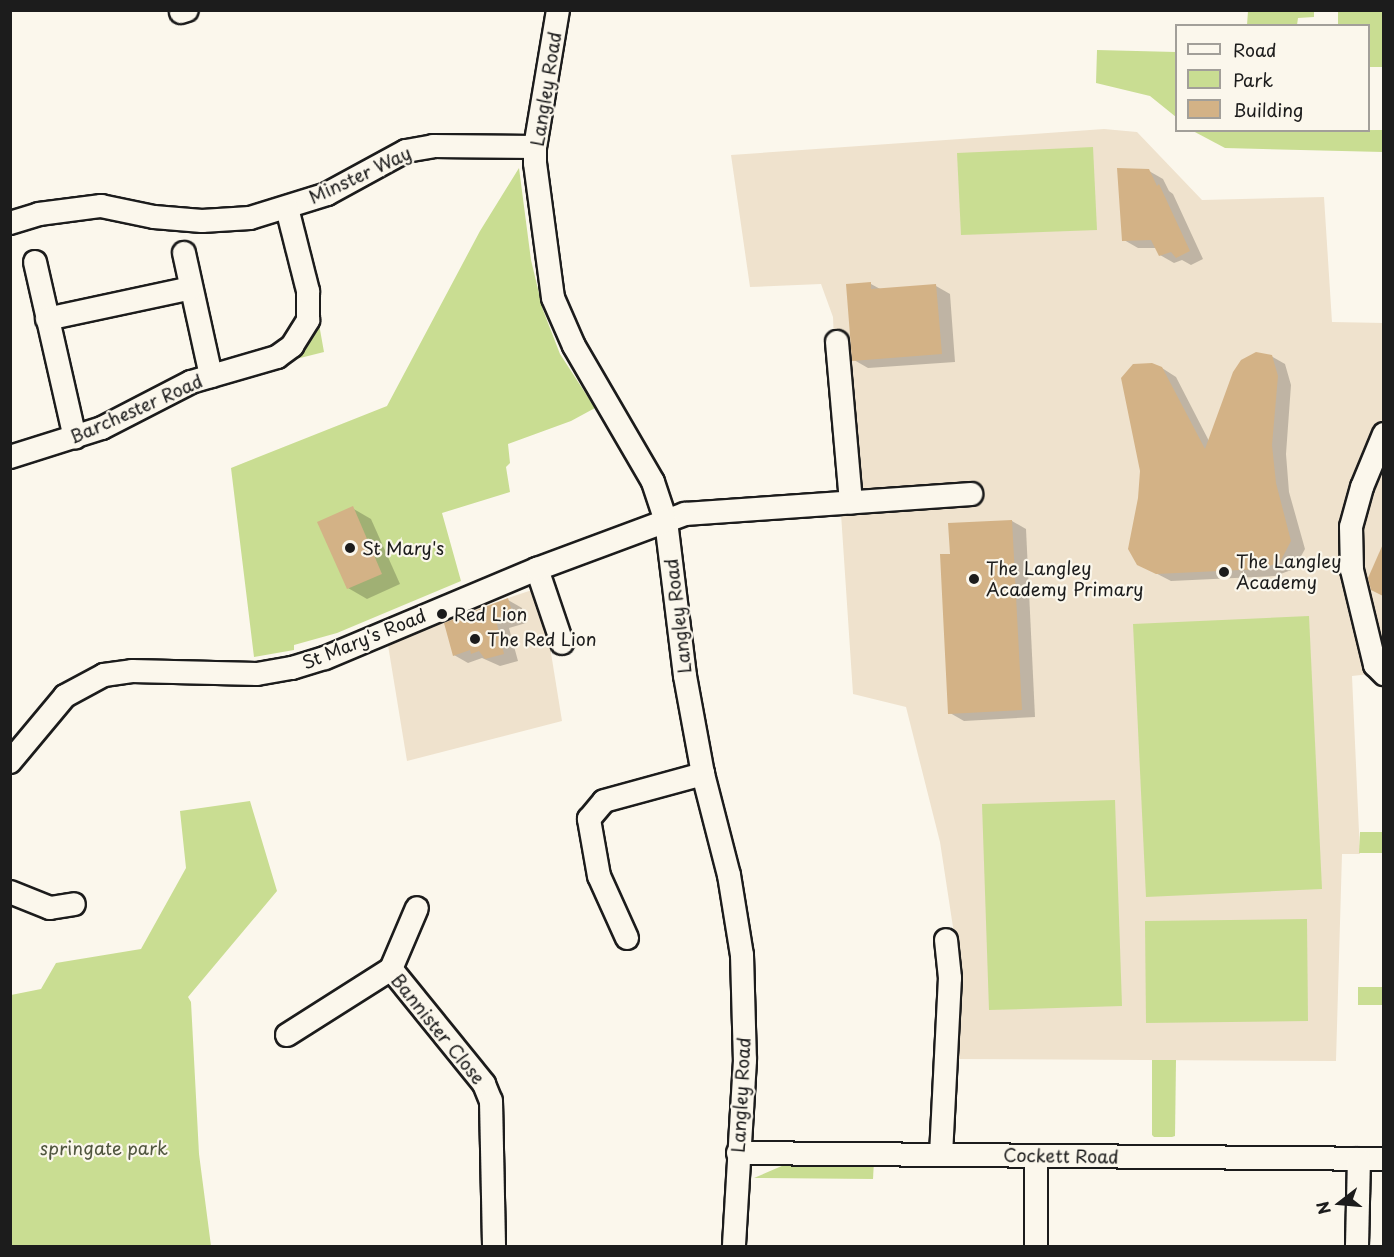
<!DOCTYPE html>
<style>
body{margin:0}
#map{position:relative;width:1394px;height:1257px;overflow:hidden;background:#fbf7ec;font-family:"Playpen Sans",sans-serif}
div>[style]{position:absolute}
.built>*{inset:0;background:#efe2cd}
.green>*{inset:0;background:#c9dd92}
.shadow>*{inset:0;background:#0003}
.building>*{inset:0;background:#d3b286}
.roads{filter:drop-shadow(2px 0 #1c1c1c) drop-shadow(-2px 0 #1c1c1c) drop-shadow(0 2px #1c1c1c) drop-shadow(0 -2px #1c1c1c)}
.minor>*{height:22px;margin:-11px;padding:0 11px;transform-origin:11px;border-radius:11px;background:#fbf7ec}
.dots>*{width:16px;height:16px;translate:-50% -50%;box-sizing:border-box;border:3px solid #fbf7ec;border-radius:50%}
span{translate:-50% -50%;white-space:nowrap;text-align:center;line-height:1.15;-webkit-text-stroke:4.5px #fbf7ec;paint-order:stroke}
.street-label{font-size:18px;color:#1c1c1c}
.poi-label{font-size:18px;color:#1c1c1c}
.left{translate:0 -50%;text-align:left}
.park-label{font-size:18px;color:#50563f}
.frame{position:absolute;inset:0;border:12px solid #1c1c1c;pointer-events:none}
.legend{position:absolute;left:1175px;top:24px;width:195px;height:108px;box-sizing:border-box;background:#fbf7ec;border:2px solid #a29f99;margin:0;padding:8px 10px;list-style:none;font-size:18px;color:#1c1c1c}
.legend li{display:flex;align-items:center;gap:12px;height:30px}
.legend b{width:30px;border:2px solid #a29f99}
.north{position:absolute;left:1310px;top:1173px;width:60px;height:60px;-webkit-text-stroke:4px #fbf7ec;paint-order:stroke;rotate:254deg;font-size:16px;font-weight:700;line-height:24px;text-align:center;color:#1c1c1c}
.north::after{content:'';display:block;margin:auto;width:21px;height:27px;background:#1c1c1c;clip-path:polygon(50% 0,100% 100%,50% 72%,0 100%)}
</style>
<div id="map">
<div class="built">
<i style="clip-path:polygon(1104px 129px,1137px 132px,1202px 200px,1324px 197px,1332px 322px,1384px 323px,1383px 689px,1370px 674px,1352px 676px,1360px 854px,1342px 854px,1336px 1061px,957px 1059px,960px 973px,940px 842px,906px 707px,853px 694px,841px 514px,833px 317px,821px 284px,750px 287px,731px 155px)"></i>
<i style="clip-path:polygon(535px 589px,545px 616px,562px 721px,407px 761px,387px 639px)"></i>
</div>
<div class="green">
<i style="clip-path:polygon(1248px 11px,1314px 11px,1314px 17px,1298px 18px,1297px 25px,1247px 25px)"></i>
<i style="clip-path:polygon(1326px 11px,1383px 11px,1383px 67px,1369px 67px,1368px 26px,1338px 25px,1338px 12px)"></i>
<i style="clip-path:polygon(1097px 50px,1176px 52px,1176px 117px,1150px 96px,1096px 83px)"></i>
<i style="clip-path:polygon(1383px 130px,1383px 152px,1225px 148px,1193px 131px)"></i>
<i style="clip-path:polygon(1093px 147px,1097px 230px,961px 235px,957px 153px)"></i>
<i style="clip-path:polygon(519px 168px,531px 260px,543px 310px,560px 354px,595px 408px,571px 421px,508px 444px,510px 463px,506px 467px,510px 492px,442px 513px,461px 581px,337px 633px,294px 645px,294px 650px,254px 657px,231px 468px,387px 406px,480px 231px)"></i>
<i style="clip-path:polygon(319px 324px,324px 352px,292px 360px,308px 344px)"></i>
<i style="clip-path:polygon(1309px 616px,1322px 889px,1146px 897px,1133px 624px)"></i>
<i style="clip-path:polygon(1115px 800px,1122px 1006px,989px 1010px,982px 804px)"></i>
<i style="clip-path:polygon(250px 801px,277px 891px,188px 997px,191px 1002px,199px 1154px,211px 1246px,11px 1246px,11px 995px,41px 989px,56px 963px,141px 949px,186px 868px,180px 811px)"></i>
<i style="clip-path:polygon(1360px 832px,1383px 832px,1383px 853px,1359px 853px)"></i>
<i style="clip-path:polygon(1307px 919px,1308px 1021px,1146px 1023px,1145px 921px)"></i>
<i style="clip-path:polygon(1358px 987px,1383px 987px,1383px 1005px,1358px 1005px)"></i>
<i style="clip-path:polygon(1152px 1060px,1176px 1060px,1175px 1136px,1172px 1137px,1154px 1137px,1152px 1135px)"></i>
<i style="clip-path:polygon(874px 1161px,873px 1179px,754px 1178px,791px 1162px)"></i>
</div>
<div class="shadow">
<i style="clip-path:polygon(1149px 171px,1163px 179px,1169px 191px,1173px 194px,1203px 259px,1191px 265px,1182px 260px,1174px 263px,1160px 255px,1157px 248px,1138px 248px,1124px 240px)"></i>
<i style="clip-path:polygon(871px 284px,882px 290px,936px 286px,950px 294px,955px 362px,868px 368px,854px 360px)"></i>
<i style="clip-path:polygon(1271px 356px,1285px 364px,1291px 385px,1286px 454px,1289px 492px,1305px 549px,1294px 569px,1275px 576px,1171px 581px,1138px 564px,1162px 368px,1176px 377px,1209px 441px)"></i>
<i style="clip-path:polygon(352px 508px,371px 519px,400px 584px,367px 599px,348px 588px)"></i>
<i style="clip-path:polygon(1012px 521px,1026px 529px,1035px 717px,964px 721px,950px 713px)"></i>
<i style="clip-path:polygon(1384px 547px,1384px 596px,1372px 589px,1369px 578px)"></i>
<i style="clip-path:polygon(508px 600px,522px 608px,526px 623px,509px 628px,518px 661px,500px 666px,482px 658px,468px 663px,454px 655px)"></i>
</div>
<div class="building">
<i style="clip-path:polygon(1117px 168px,1149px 169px,1157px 186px,1159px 184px,1190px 251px,1176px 258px,1171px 252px,1159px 256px,1151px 240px,1122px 241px)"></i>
<i style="clip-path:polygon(871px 282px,871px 289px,936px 284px,942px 354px,852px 361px,846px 284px)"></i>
<i style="clip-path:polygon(1256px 352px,1272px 355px,1278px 376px,1272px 445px,1276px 483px,1291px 541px,1280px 562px,1261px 569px,1156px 574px,1137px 565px,1128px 549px,1138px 498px,1140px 471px,1121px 378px,1133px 364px,1152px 363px,1162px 367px,1205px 449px,1233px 372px,1241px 360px)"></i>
<i style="clip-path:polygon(353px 506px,382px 574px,347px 589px,317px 522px)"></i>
<i style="clip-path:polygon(1012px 520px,1022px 710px,948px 714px,940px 554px,950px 554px,948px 523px)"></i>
<i style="clip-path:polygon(1383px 544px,1383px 596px,1371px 590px,1368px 578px)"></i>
<i style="clip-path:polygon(508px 598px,513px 615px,496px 620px,504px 654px,485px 659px,479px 651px,471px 654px,470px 650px,453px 656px,444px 623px)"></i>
</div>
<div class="roads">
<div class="minor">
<i style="left:558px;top:10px;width:139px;rotate:99.5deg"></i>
<i style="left:535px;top:147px;width:16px;rotate:90deg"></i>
<i style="left:535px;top:163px;width:136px;rotate:82.4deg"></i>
<i style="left:553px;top:298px;width:52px;rotate:66.4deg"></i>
<i style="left:574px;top:346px;width:157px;rotate:59.8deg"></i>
<i style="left:653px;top:482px;width:41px;rotate:71.6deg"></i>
<i style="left:666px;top:521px;width:156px;rotate:83deg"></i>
<i style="left:685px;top:676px;width:100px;rotate:79.6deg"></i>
<i style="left:703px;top:774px;width:104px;rotate:75.6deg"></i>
<i style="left:729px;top:875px;width:81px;rotate:80.8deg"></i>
<i style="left:742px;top:955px;width:105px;rotate:88.4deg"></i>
<i style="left:745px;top:1060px;width:186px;rotate:93.4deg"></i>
<i style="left:181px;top:12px;width:6px;rotate:-18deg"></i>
<i style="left:10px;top:223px;width:30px;rotate:-17deg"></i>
<i style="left:39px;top:214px;width:63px;rotate:-7.4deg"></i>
<i style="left:101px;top:206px;width:54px;rotate:11.7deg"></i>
<i style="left:154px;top:217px;width:48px;rotate:4.8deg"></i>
<i style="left:202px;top:221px;width:48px;rotate:-3.6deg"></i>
<i style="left:250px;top:218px;width:81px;rotate:-17.3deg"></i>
<i style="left:327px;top:194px;width:90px;rotate:-28.6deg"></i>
<i style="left:406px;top:151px;width:27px;rotate:-10deg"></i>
<i style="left:433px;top:146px;width:102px;rotate:0.6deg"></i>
<i style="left:184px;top:253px;width:126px;rotate:77.6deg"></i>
<i style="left:35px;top:262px;width:180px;rotate:77.2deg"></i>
<i style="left:47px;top:319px;width:147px;rotate:-12.1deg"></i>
<i style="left:837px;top:342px;width:161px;rotate:85deg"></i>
<i style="left:1384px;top:434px;width:57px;rotate:112.5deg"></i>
<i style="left:1362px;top:487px;width:41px;rotate:105.4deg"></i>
<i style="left:1351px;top:527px;width:43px;rotate:88.7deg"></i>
<i style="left:1352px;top:570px;width:98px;rotate:76.4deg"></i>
<i style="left:1375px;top:665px;width:13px;rotate:45deg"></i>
<i style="left:10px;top:457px;width:96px;rotate:-17.5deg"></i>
<i style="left:102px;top:428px;width:100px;rotate:-27.3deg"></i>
<i style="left:191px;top:382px;width:90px;rotate:-16.2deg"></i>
<i style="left:277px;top:357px;width:19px;rotate:-36deg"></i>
<i style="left:292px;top:346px;width:31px;rotate:-58deg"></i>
<i style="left:308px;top:320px;width:29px;rotate:-90deg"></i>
<i style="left:308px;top:291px;width:86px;rotate:-104.2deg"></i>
<i style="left:537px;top:569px;width:78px;rotate:71.3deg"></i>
<i style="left:10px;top:762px;width:86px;rotate:-50.2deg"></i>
<i style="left:65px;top:696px;width:44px;rotate:-28.3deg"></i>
<i style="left:104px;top:675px;width:28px;rotate:-8deg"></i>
<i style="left:132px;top:671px;width:125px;rotate:1.4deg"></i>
<i style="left:257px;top:674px;width:36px;rotate:-10deg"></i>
<i style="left:292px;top:668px;width:34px;rotate:-17deg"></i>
<i style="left:325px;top:658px;width:230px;rotate:-22.8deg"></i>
<i style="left:537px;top:569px;width:158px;rotate:-20.4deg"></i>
<i style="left:685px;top:514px;width:287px;rotate:-4deg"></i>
<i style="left:10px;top:892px;width:43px;rotate:21.8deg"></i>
<i style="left:50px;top:908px;width:24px;rotate:-9deg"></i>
<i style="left:627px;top:938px;width:68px;rotate:-114.3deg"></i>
<i style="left:599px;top:876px;width:58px;rotate:-100deg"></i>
<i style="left:589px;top:819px;width:23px;rotate:-50deg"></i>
<i style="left:604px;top:801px;width:103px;rotate:-15.3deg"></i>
<i style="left:391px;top:969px;width:66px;rotate:-66.9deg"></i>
<i style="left:287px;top:1035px;width:123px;rotate:-32.4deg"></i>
<i style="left:391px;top:969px;width:148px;rotate:51deg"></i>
<i style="left:484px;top:1084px;width:18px;rotate:68deg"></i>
<i style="left:491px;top:1101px;width:145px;rotate:88.8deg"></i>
<i style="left:738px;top:1153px;width:646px;rotate:0.53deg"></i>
<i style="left:941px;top:1155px;width:177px;rotate:-87.1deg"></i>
<i style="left:950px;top:978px;width:38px;rotate:-96deg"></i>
<i style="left:1036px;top:1246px;width:90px;rotate:-90deg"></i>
<i style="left:1357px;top:1246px;width:87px;rotate:-88.7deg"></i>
</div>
</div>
<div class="dots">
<i style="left:350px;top:548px;background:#1c1c1c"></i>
<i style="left:1224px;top:572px;background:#1c1c1c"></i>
<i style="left:974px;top:579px;background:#1c1c1c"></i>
<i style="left:442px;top:614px;background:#1c1c1c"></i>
<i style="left:475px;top:639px;background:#1c1c1c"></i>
</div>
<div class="street-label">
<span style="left:546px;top:89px;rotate:-81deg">Langley Road</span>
<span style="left:360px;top:175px;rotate:-25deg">Minster Way</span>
<span style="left:136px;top:409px;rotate:-24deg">Barchester Road</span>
<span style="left:678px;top:616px;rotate:-97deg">Langley Road</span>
<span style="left:364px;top:639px;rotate:-22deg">St Mary's Road</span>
<span style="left:438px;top:1029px;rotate:51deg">Bannister Close</span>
<span style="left:741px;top:1095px;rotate:-87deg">Langley Road</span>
<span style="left:1061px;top:1156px;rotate:1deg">Cockett Road</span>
</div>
<div class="poi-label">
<span class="left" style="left:362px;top:548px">St Mary's</span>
<span class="left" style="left:1236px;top:572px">The Langley<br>Academy</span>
<span class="left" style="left:986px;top:579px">The Langley<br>Academy Primary</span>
<span class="left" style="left:454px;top:614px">Red Lion</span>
<span class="left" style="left:487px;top:639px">The Red Lion</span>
</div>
<div class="park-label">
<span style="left:104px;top:1148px">springate park</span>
</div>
<div class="frame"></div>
<ul class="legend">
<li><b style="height:8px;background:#fbf7ec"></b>Road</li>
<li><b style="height:16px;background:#c9dd92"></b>Park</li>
<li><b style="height:16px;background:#d3b286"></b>Building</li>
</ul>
<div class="north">N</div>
</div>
